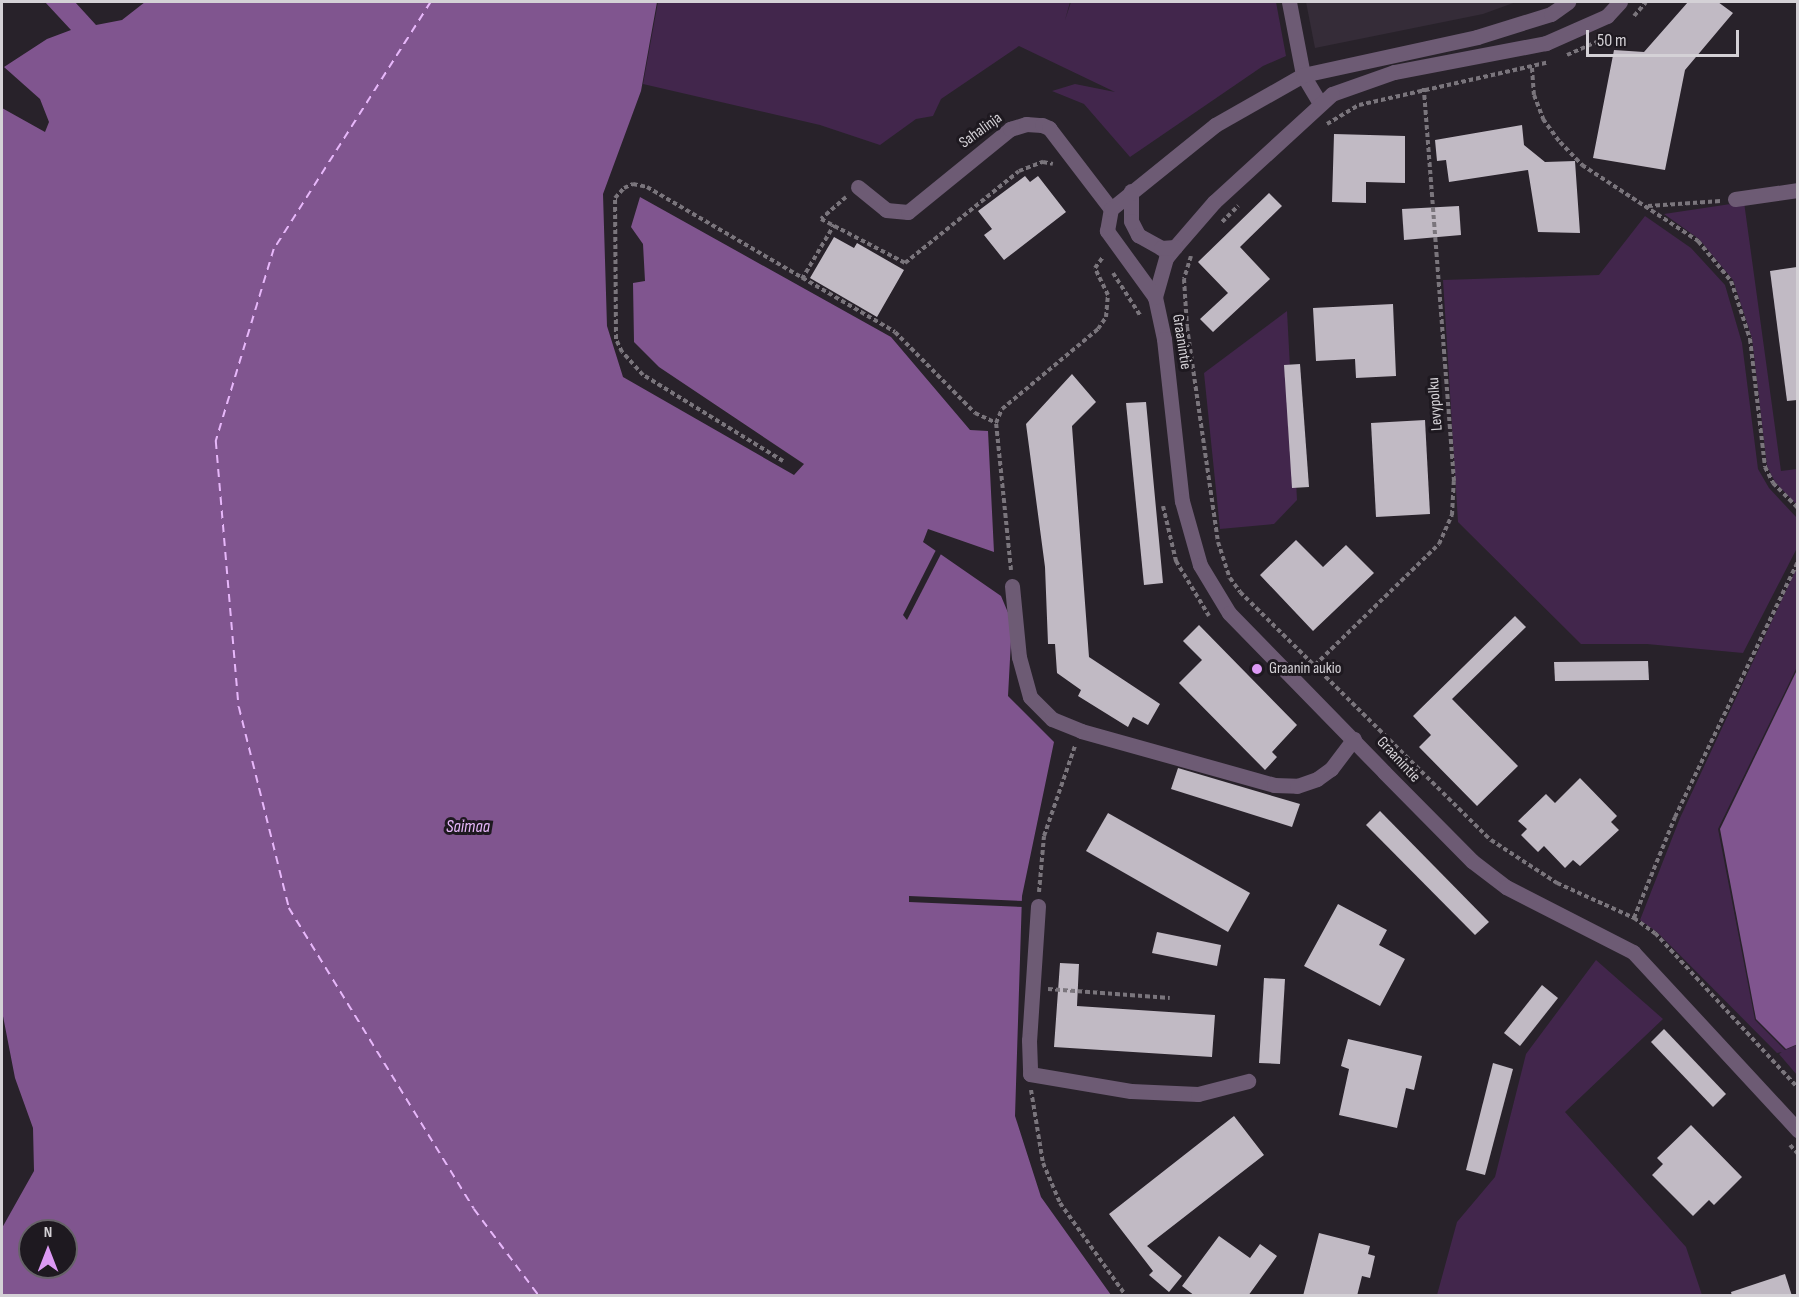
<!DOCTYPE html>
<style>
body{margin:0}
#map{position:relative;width:1799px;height:1297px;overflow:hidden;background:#28222a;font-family:"Sofia Sans Condensed",sans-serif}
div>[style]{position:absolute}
.built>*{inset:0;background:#352c38}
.green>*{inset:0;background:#42264c}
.water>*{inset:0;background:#80558f}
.pier>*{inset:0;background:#28222a}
.ferry>*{height:1.5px;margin-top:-0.75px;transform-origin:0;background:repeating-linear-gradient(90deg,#e7b7fa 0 8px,transparent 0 14px)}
.building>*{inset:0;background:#c1bac4}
.path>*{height:4px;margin-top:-2px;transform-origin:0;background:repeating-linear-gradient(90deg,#7a757c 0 4.5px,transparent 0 7.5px)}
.minor>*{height:15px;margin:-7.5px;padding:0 7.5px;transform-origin:7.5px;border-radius:7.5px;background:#6d5b74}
.dots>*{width:16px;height:16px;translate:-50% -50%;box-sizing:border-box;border:3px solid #1e1920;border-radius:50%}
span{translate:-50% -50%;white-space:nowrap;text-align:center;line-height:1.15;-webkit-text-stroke:6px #1e1920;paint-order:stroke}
.street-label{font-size:16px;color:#d4d1d6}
.poi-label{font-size:16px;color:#d4d1d6}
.left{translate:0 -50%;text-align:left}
.water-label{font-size:18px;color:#e7b7fa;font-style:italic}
.frame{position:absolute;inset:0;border:3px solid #d4d1d6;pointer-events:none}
.north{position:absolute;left:18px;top:1219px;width:60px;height:60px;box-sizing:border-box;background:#1e1920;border:2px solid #676369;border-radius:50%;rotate:0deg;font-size:16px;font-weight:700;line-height:24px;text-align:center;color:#d4d1d6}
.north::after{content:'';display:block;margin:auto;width:21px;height:27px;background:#dc99f4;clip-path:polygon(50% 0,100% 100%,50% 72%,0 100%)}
.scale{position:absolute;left:1586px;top:30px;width:153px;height:27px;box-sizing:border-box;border:3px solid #d4d1d6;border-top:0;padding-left:8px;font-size:18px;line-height:21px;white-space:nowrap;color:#d4d1d6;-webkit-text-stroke:4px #1e1920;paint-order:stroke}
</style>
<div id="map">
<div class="built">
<i style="clip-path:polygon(1306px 2px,1516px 2px,1483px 14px,1315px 48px)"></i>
</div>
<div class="green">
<i style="clip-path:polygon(658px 2px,1070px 2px,1065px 20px,1071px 2px,1276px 2px,1286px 56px,1263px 66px,1130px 157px,1084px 104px,1052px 91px,1075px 84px,1115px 92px,1019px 46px,941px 99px,933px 116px,916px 119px,880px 145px,820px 125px,643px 84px)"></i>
<i style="clip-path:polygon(1744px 202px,1781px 471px,1797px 469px,1797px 505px,1775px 482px,1767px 466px,1752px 338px,1733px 280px,1699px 239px,1664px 214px)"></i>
<i style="clip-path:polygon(1645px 216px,1691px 248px,1725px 285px,1742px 343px,1758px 469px,1769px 488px,1797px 518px,1797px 548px,1743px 653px,1647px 644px,1581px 644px,1458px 522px,1443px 280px,1599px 275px)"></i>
<i style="clip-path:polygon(1287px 311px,1297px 500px,1274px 524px,1220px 529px,1204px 373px)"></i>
<i style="clip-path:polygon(1797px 567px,1797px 667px,1718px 829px,1755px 1020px,1785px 1050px,1797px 1045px,1797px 1075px,1779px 1054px,1782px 1052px,1777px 1053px,1657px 932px,1640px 920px,1680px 818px)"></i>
<i style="clip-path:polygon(1596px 960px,1663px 1019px,1565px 1112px,1686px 1247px,1702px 1295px,1437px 1295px,1457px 1222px,1495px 1177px,1526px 1054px)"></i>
</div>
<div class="water">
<i style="clip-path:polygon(evenodd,45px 2px,75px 2px,96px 25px,122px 20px,145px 2px,657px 2px,641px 91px,603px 194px,607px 326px,623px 377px,794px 475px,804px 464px,659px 367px,634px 342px,633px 283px,645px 281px,643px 244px,631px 227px,640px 197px,891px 337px,970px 430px,988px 431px,994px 552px,928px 529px,923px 542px,1001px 596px,1012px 622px,1008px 696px,1054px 742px,1022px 896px,1015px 1116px,1041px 1197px,1111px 1295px,2px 1295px,2px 1228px,34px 1171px,33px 1128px,15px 1078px,2px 1011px,2px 108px,45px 132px,49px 122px,40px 99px,4px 67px,47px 39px,71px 30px,45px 2px,30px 1231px,66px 1231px,66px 1267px,30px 1267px,30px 1231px)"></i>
<i style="clip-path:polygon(1797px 670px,1798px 1044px,1786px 1049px,1756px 1019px,1720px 829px)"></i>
</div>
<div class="pier">
<i style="clip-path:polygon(937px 548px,942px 552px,907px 620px,903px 615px)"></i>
<i style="clip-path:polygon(909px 896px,1024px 901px,1024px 907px,909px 902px)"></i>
</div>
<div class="ferry">
<i style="left:431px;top:2px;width:293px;rotate:122.4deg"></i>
<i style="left:274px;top:249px;width:201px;rotate:106.8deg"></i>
<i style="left:216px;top:441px;width:267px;rotate:85.1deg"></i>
<i style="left:239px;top:707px;width:207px;rotate:76deg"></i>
<i style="left:289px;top:908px;width:353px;rotate:58.4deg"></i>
<i style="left:474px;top:1209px;width:109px;rotate:53.2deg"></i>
</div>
<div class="building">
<i style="clip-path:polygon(1688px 2px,1718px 2px,1733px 13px,1685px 70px,1665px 170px,1593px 158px,1614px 50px,1644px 52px)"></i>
<i style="clip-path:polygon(1522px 125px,1524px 145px,1545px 162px,1575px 161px,1580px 233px,1538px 232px,1528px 170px,1449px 182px,1446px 160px,1437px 161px,1435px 140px)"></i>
<i style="clip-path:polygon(1334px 134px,1405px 136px,1405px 183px,1366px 182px,1366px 203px,1332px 202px)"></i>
<i style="clip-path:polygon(1025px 176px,1030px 182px,1038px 176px,1066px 212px,1004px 260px,984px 235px,992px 229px,978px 211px)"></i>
<i style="clip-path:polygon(1269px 193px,1282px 206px,1240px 247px,1270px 279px,1213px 332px,1200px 319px,1228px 293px,1198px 262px)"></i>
<i style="clip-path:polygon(1459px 206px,1461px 235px,1404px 240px,1402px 209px)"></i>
<i style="clip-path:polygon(834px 237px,854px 248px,857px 243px,904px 270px,877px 317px,810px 278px)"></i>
<i style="clip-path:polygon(1797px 267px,1797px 400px,1787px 401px,1770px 271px)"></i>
<i style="clip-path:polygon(1393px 304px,1396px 376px,1356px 378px,1355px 359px,1316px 361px,1313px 308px)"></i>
<i style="clip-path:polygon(1300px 364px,1309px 487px,1292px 488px,1284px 365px)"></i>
<i style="clip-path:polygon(1072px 374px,1096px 402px,1072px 426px,1089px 657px,1160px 704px,1148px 725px,1133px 717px,1128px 727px,1078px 696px,1081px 690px,1057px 673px,1055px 644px,1048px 644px,1045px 567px,1026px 424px)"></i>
<i style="clip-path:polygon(1146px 402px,1163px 583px,1144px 585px,1126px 403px)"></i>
<i style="clip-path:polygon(1425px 420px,1430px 514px,1376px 517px,1371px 423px)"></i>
<i style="clip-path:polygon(1296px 540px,1323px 567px,1346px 545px,1374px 573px,1313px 631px,1260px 575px)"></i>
<i style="clip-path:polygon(1515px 616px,1526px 627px,1452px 699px,1518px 766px,1477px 806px,1419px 747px,1431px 735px,1413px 716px)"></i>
<i style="clip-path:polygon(1199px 625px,1297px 725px,1272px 752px,1277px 757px,1265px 770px,1179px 683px,1202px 660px,1183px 641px)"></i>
<i style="clip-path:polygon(1648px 661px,1649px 680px,1555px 681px,1554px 662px)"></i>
<i style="clip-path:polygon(1178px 768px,1300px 804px,1292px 827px,1171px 789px)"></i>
<i style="clip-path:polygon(1580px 778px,1617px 816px,1611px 822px,1619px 830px,1580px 866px,1573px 860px,1565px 868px,1544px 846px,1538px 852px,1521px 835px,1527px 829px,1518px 821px,1546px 794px,1555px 803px)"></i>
<i style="clip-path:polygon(1380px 811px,1489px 922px,1475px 935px,1366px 825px)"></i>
<i style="clip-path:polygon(1108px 813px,1250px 893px,1228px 932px,1086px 851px)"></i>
<i style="clip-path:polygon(1338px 904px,1387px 930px,1379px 945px,1405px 959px,1380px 1006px,1304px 966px)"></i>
<i style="clip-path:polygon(1157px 932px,1221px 945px,1217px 966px,1152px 953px)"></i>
<i style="clip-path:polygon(1060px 963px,1079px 964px,1077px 1006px,1215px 1015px,1212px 1057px,1054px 1047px)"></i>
<i style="clip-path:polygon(1264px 978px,1285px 979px,1280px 1064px,1259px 1063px)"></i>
<i style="clip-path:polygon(1542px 985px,1558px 998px,1520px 1046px,1504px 1033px)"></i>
<i style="clip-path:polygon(1664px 1029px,1726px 1094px,1713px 1107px,1651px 1042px)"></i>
<i style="clip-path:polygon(1348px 1039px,1422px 1056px,1414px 1090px,1406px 1088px,1397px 1128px,1339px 1115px,1349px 1069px,1341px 1066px)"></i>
<i style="clip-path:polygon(1493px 1063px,1513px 1069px,1485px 1175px,1466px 1170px)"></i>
<i style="clip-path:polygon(1234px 1116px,1264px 1155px,1147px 1246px,1182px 1276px,1169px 1292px,1149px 1275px,1153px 1271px,1109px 1214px)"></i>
<i style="clip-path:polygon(1691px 1125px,1742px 1177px,1714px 1205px,1709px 1200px,1693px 1216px,1652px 1175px,1663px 1164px,1657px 1158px)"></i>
<i style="clip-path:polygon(1319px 1233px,1370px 1246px,1368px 1254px,1375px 1256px,1370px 1278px,1362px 1276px,1357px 1296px,1303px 1296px)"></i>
<i style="clip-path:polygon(1219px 1236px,1250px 1258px,1260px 1244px,1277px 1256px,1248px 1296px,1195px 1296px,1182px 1286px)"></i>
<i style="clip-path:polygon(1785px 1274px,1792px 1296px,1732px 1296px,1731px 1292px)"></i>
</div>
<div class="path">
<i style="left:1634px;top:16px;width:18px;rotate:-49deg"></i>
<i style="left:1567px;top:55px;width:47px;rotate:-23.8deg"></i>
<i style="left:1532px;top:68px;width:27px;rotate:86deg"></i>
<i style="left:1534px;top:95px;width:26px;rotate:69deg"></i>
<i style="left:1543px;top:119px;width:29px;rotate:54deg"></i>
<i style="left:1560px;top:142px;width:32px;rotate:46deg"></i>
<i style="left:1582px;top:165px;width:139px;rotate:33.2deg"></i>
<i style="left:1698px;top:241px;width:52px;rotate:50.5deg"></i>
<i style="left:1731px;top:281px;width:61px;rotate:71.9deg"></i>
<i style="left:1750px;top:339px;width:129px;rotate:83.3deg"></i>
<i style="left:1765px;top:467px;width:18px;rotate:63deg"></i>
<i style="left:1773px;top:483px;width:35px;rotate:45deg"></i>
<i style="left:1327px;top:124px;width:37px;rotate:-31deg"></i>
<i style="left:1359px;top:105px;width:192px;rotate:-12.7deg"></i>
<i style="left:846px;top:197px;width:33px;rotate:139deg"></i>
<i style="left:821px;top:219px;width:95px;rotate:27.6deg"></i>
<i style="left:905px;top:263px;width:146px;rotate:-38.9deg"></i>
<i style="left:1019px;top:171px;width:26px;rotate:-21deg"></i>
<i style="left:1043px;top:162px;width:10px;rotate:11deg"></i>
<i style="left:1648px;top:206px;width:73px;rotate:-3.9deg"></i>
<i style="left:1222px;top:222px;width:23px;rotate:-45deg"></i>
<i style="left:1191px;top:256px;width:24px;rotate:107deg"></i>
<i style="left:1184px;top:279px;width:48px;rotate:86.4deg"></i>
<i style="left:1187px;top:327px;width:217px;rotate:81.8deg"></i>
<i style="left:1218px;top:542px;width:38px;rotate:72deg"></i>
<i style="left:1230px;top:578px;width:17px;rotate:54deg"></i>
<i style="left:1240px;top:592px;width:353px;rotate:44.7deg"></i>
<i style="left:1491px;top:840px;width:79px;rotate:33.1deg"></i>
<i style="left:1557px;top:883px;width:85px;rotate:24.4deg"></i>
<i style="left:1634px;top:918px;width:26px;rotate:36deg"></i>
<i style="left:1655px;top:933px;width:211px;rotate:47.3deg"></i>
<i style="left:1113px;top:273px;width:50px;rotate:57.3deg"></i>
<i style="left:802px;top:279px;width:63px;rotate:-59.3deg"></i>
<i style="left:783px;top:461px;width:164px;rotate:-148.4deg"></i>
<i style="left:643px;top:375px;width:31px;rotate:-132deg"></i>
<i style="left:622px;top:352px;width:14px;rotate:-115deg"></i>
<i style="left:616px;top:339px;width:141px;rotate:-90.4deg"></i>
<i style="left:615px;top:198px;width:13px;rotate:-48deg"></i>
<i style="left:624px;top:188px;width:10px;rotate:-24deg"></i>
<i style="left:633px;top:184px;width:14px;rotate:12deg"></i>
<i style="left:647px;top:187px;width:287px;rotate:30.3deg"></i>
<i style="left:895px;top:332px;width:114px;rotate:45.4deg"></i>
<i style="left:975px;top:413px;width:23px;rotate:25deg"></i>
<i style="left:1163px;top:506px;width:57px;rotate:76.7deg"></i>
<i style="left:1176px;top:561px;width:64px;rotate:59deg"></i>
<i style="left:1011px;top:570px;width:148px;rotate:-95.8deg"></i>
<i style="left:996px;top:423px;width:15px;rotate:-67deg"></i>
<i style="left:1002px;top:409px;width:125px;rotate:-39.8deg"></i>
<i style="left:1098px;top:329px;width:14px;rotate:-56deg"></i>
<i style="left:1106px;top:317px;width:22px;rotate:-85deg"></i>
<i style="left:1108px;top:295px;width:30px;rotate:-116deg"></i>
<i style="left:1095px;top:268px;width:14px;rotate:-54deg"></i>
<i style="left:1315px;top:665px;width:173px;rotate:-44.3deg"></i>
<i style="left:1439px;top:544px;width:32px;rotate:-66deg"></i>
<i style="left:1452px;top:515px;width:34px;rotate:-87deg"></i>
<i style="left:1454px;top:481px;width:395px;rotate:-94.4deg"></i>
<i style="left:1039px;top:892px;width:56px;rotate:-84.9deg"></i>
<i style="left:1044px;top:836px;width:95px;rotate:-71deg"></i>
<i style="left:1634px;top:918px;width:109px;rotate:-67.9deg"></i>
<i style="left:1675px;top:817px;width:284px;rotate:-64.3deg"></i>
<i style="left:1048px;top:989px;width:122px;rotate:4.2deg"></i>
<i style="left:1031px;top:1090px;width:74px;rotate:80.7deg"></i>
<i style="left:1043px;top:1163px;width:43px;rotate:67deg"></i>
<i style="left:1060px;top:1203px;width:114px;rotate:54.6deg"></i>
<i style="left:1790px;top:1145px;width:12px;rotate:48deg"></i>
</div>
<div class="minor">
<i style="left:1289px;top:2px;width:74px;rotate:79.1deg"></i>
<i style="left:1303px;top:75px;width:31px;rotate:59deg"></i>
<i style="left:1620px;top:2px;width:19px;rotate:133deg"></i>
<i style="left:1607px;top:16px;width:67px;rotate:156.1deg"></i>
<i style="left:1546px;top:43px;width:155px;rotate:169.2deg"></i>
<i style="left:1394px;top:72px;width:66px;rotate:160.5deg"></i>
<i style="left:1332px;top:94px;width:160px;rotate:137.5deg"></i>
<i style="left:1214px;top:202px;width:60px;rotate:130.9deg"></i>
<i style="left:1175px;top:247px;width:14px;rotate:129deg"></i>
<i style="left:1166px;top:258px;width:41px;rotate:105.8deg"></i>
<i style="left:1155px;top:297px;width:43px;rotate:77.9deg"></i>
<i style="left:1164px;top:339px;width:163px;rotate:83.7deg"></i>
<i style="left:1182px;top:501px;width:66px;rotate:74.3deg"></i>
<i style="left:1200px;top:565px;width:56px;rotate:58.9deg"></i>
<i style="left:1229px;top:613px;width:222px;rotate:45.7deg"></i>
<i style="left:1384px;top:772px;width:125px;rotate:45.3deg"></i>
<i style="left:1472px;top:861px;width:43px;rotate:37.4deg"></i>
<i style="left:1506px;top:887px;width:143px;rotate:27.1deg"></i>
<i style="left:1633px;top:952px;width:243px;rotate:47.2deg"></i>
<i style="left:858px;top:187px;width:36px;rotate:39deg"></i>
<i style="left:886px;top:210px;width:22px;rotate:5deg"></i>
<i style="left:908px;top:212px;width:132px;rotate:-39.1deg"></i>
<i style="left:1010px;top:129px;width:17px;rotate:-17deg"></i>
<i style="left:1026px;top:124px;width:16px;rotate:4deg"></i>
<i style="left:1042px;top:125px;width:8px;rotate:23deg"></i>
<i style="left:1049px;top:128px;width:102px;rotate:52.6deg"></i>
<i style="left:1131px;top:191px;width:30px;rotate:90deg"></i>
<i style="left:1131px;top:221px;width:16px;rotate:63deg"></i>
<i style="left:1138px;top:235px;width:26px;rotate:29deg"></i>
<i style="left:1161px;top:248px;width:14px;rotate:-4deg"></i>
<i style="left:1735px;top:199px;width:64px;rotate:-8.1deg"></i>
<i style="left:1155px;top:297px;width:82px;rotate:-126deg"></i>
<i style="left:1107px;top:231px;width:22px;rotate:-80deg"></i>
<i style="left:1111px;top:209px;width:134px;rotate:-38.9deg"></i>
<i style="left:1215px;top:125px;width:101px;rotate:-29.6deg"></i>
<i style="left:1303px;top:75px;width:178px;rotate:-12.3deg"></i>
<i style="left:1477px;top:37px;width:77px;rotate:-17.3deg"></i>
<i style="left:1551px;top:14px;width:21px;rotate:-35deg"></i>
<i style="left:1012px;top:586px;width:71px;rotate:84.4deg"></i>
<i style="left:1019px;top:657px;width:41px;rotate:74.6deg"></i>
<i style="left:1030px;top:697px;width:31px;rotate:45deg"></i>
<i style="left:1052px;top:719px;width:31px;rotate:22deg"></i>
<i style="left:1081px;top:731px;width:200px;rotate:15.6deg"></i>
<i style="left:1274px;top:785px;width:23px;rotate:2deg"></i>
<i style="left:1297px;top:786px;width:21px;rotate:-19deg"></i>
<i style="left:1317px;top:779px;width:17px;rotate:-36deg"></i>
<i style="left:1331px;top:769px;width:38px;rotate:-53deg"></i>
<i style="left:1038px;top:906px;width:134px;rotate:93.8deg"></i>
<i style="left:1029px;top:1040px;width:34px;rotate:88deg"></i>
<i style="left:1030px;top:1074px;width:102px;rotate:9.6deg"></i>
<i style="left:1131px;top:1091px;width:67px;rotate:2.6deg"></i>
<i style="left:1198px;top:1094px;width:52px;rotate:-14.6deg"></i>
</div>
<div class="dots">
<i style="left:1257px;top:669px;background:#dc99f4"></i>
</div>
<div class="street-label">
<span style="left:981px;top:131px;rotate:-36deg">Sahalinja</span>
<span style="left:1181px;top:342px;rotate:81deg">Graanintie</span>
<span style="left:1436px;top:404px;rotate:-94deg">Levypolku</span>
<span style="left:1398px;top:760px;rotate:47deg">Graanintie</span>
</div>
<div class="poi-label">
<span class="left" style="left:1269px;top:669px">Graanin aukio</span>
</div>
<div class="water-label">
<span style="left:468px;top:827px">Saimaa</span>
</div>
<div class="frame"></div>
<div class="north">N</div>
<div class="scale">50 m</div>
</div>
